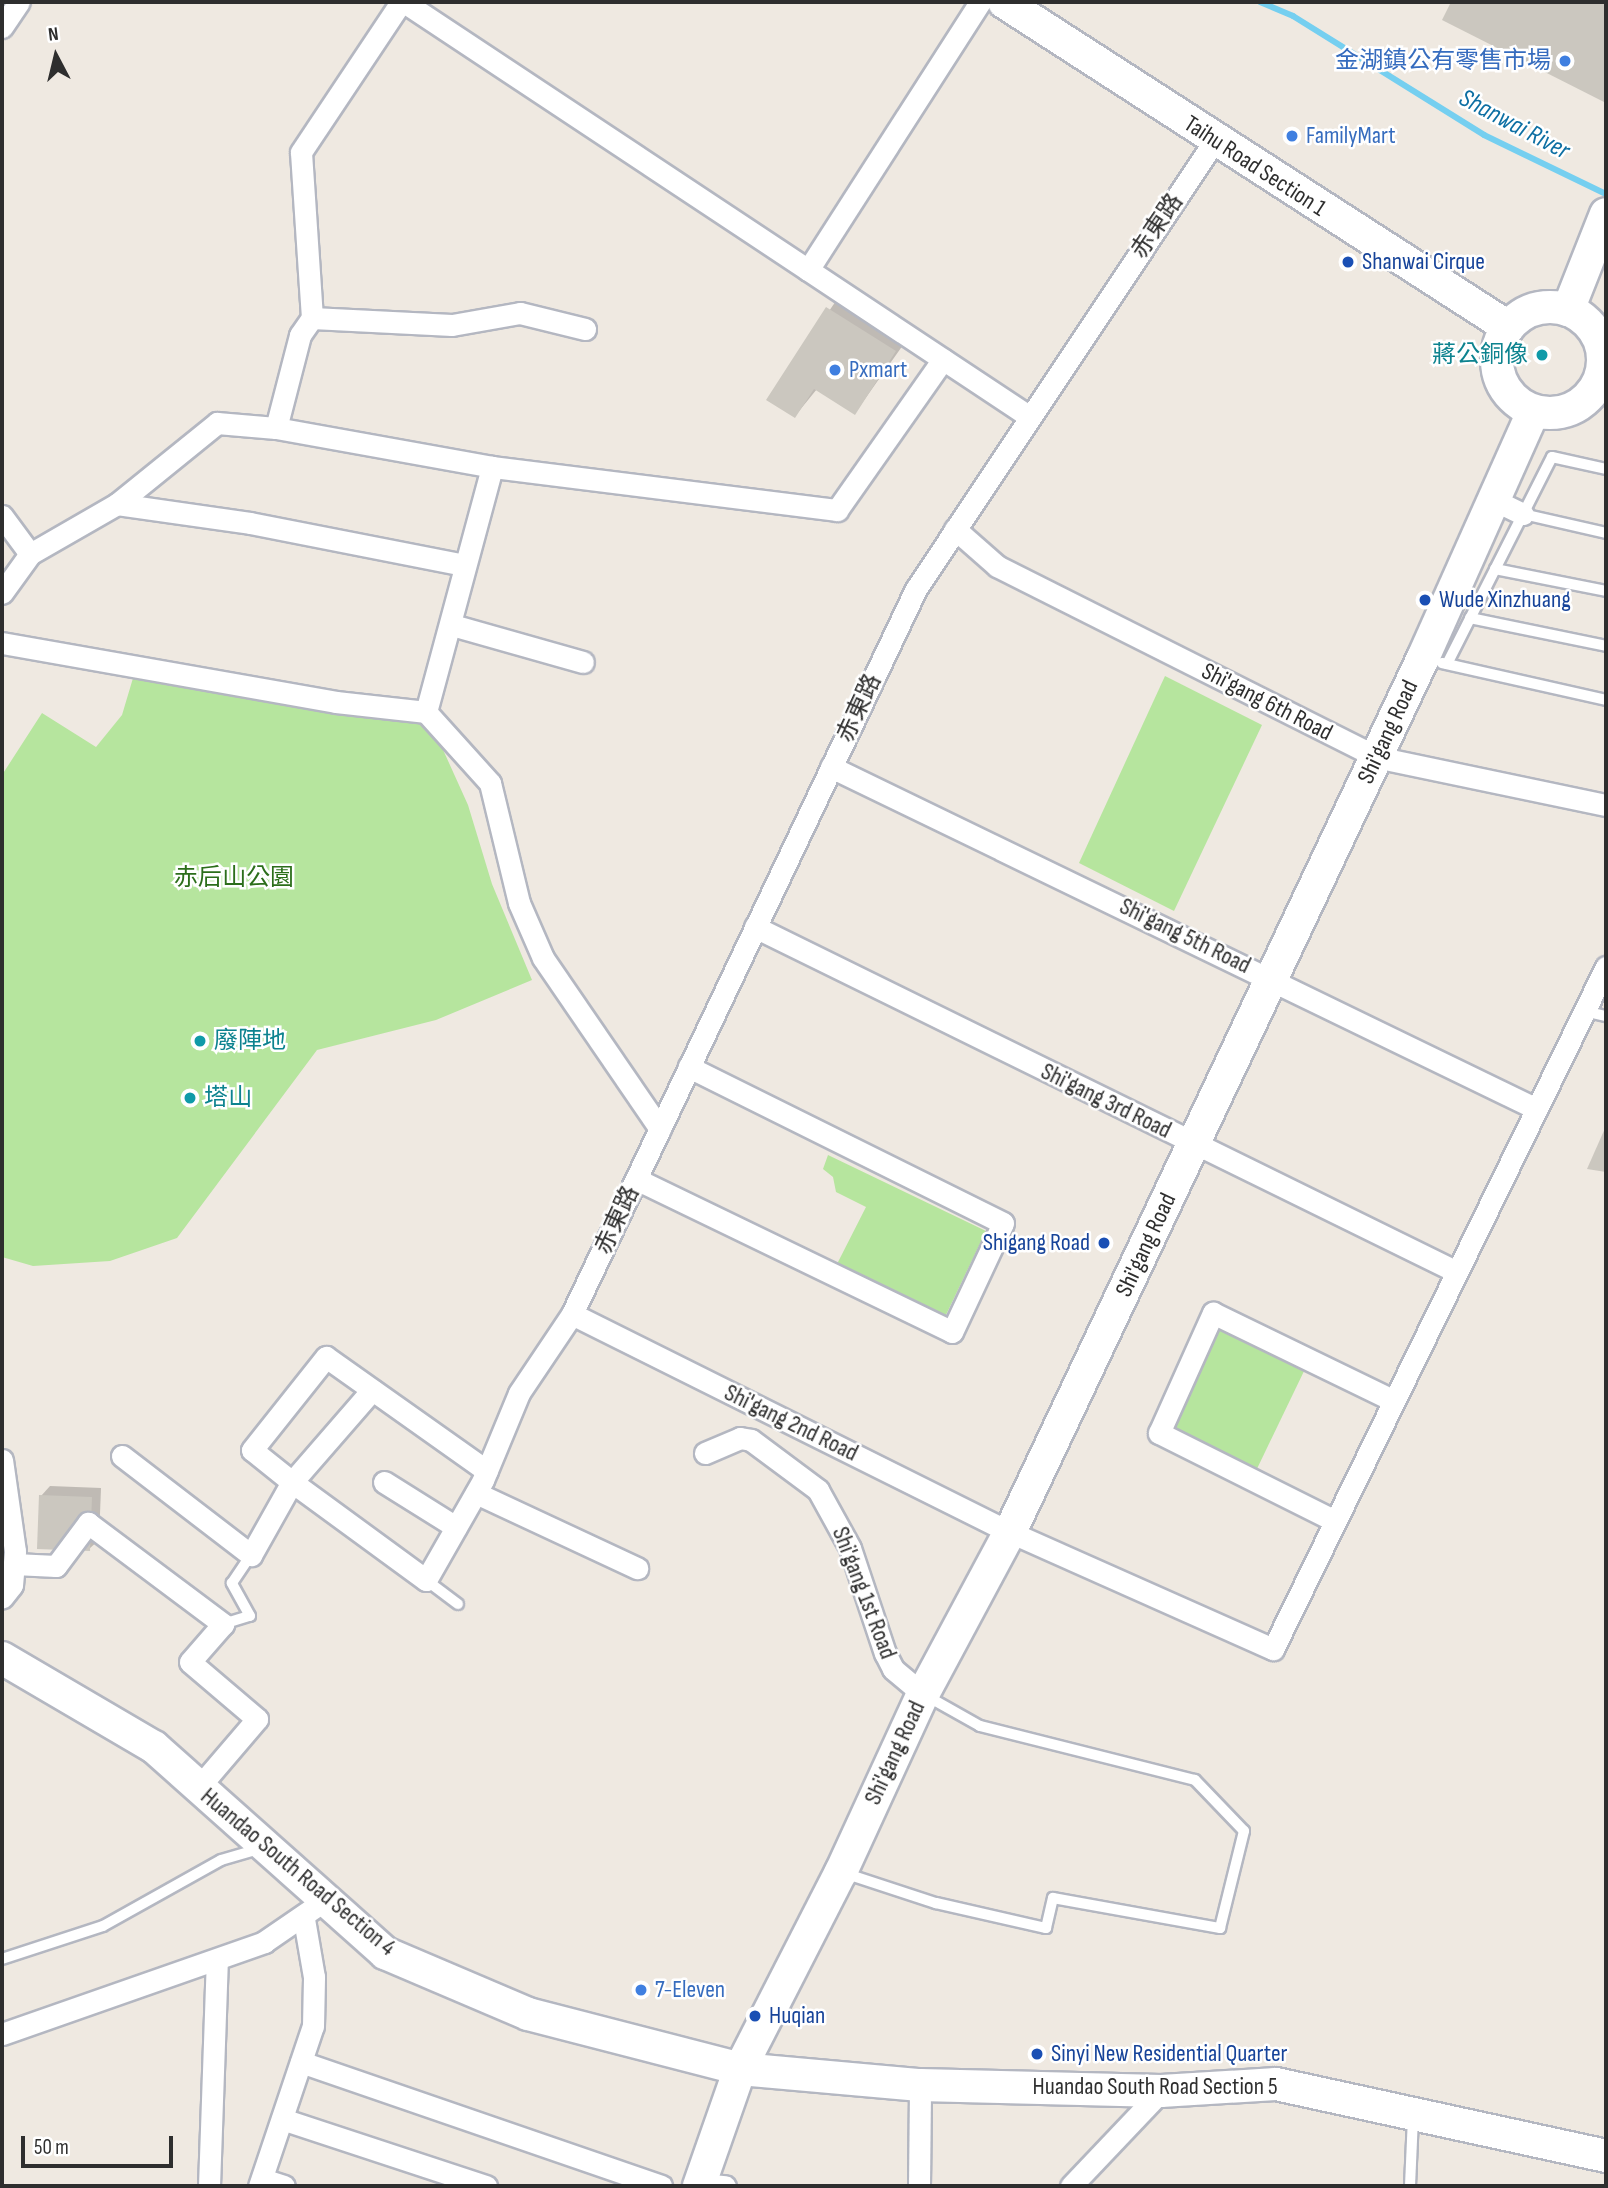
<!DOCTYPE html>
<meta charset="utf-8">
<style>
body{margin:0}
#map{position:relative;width:1608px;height:2188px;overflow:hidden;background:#efe9e1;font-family:"Sofia Sans Condensed","Noto Sans TC",sans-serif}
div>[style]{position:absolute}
.green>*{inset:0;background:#b6e59e}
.shadow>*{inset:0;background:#0003}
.stream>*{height:6px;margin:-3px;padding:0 3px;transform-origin:3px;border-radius:3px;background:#75cff0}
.building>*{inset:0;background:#cbc7bf}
.roads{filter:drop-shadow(2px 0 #b4b7c1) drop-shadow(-2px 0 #b4b7c1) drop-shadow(0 2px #b4b7c1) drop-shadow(0 -2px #b4b7c1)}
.lane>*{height:10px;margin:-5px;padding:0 5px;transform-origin:5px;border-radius:5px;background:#fff}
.street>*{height:21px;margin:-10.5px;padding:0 10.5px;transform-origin:10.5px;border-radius:10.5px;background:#fff}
.secondary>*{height:32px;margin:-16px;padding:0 16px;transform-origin:16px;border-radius:16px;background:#fff}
.secondary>.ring{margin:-16px;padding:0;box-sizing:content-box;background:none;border:32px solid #fff;border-radius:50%}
.dots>*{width:19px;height:19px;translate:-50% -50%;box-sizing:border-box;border:4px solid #fff;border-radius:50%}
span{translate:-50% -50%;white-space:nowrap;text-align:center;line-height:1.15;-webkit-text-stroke:5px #fff;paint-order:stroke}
.shop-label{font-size:24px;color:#366cbe}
.right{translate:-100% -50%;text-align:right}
.left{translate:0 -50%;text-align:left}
.street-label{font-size:24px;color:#2e2e2e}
.transit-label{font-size:24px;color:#164399}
.culture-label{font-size:24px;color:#0d838f}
.park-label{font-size:24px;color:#2c6e1b}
.water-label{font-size:26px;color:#0d6fa3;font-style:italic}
.frame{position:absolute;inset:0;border:4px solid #2e2e2e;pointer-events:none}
.north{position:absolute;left:21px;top:21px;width:70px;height:70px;-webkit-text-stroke:5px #fff;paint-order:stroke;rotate:353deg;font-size:19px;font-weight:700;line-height:28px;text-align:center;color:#2e2e2e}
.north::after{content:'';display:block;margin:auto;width:24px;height:32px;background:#2e2e2e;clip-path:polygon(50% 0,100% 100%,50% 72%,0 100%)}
.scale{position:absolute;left:21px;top:2136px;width:152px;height:32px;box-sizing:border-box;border:4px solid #2e2e2e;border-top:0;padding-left:9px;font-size:21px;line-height:24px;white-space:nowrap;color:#2e2e2e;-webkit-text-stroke:5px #fff;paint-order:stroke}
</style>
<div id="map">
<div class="green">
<i style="clip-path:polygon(136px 668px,426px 712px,468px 805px,492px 884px,532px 980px,436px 1020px,317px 1050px,177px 1238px,110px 1261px,33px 1266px,2px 1257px,2px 775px,42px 713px,96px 747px,122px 715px)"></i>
<i style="clip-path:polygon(1165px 676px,1262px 725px,1174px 911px,1079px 863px)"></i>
<i style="clip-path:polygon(828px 1155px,986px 1231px,945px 1317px,837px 1264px,866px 1207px,836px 1192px,833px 1177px,823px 1169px)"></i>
<i style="clip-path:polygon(1217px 1324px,1306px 1367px,1254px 1475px,1166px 1430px)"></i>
</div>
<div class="shadow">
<i style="clip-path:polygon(1453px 2px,1606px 2px,1606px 101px,1444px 19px)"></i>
<i style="clip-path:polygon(840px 295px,908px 338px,855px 413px,817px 389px,795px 416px,769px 399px)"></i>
<i style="clip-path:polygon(50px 1486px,101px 1488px,99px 1540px,89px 1549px,41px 1496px)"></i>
</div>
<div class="stream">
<i style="left:1260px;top:2px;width:36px;rotate:23deg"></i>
<i style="left:1293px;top:16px;width:225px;rotate:31.9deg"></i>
<i style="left:1484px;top:135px;width:136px;rotate:25.8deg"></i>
</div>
<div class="building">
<i style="clip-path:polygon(1451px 2px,1606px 2px,1606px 103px,1442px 20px)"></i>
<i style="clip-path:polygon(826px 307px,896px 351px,855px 415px,814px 389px,795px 418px,766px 400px)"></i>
<i style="clip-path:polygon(1606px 1126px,1606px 1172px,1587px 1169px)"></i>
<i style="clip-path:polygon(39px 1495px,92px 1497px,90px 1551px,37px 1549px)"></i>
</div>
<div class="roads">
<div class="lane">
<i style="left:1523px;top:514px;width:85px;rotate:12.9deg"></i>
<i style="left:1495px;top:569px;width:113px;rotate:11.2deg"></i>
<i style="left:1470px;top:618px;width:139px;rotate:11.6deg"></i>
<i style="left:1442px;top:663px;width:168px;rotate:12.7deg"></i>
<i style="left:1447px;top:664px;width:232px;rotate:-63.1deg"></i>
<i style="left:1552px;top:457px;width:55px;rotate:12.5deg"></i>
<i style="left:1584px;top:1011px;width:23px;rotate:13deg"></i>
<i style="left:426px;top:1580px;width:40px;rotate:37deg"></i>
<i style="left:223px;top:1624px;width:28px;rotate:-17deg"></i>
<i style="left:250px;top:1616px;width:38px;rotate:-119deg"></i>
<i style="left:232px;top:1583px;width:34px;rotate:-56deg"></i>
<i style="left:844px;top:1873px;width:97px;rotate:18.1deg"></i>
<i style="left:936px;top:1903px;width:113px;rotate:12.8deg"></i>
<i style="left:1046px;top:1928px;width:31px;rotate:-77deg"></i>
<i style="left:1053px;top:1898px;width:170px;rotate:10.2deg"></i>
<i style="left:1220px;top:1928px;width:100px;rotate:-76.1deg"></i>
<i style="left:1244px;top:1831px;width:71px;rotate:-133.9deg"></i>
<i style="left:1195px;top:1780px;width:222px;rotate:-165.9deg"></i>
<i style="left:980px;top:1726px;width:63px;rotate:-150.6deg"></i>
<i style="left:2px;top:1959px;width:106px;rotate:-18.1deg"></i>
<i style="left:103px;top:1926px;width:135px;rotate:-29.2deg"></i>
<i style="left:221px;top:1860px;width:43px;rotate:-16.3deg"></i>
<i style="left:1410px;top:2186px;width:70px;rotate:-87.5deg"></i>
</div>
<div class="street">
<i style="left:404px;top:2px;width:751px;rotate:33.54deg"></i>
<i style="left:2px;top:27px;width:30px;rotate:-56deg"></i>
<i style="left:808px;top:270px;width:318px;rotate:-57.3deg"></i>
<i style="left:312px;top:318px;width:140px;rotate:2.9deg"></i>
<i style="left:452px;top:325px;width:69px;rotate:-10deg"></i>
<i style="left:520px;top:313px;width:67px;rotate:13.8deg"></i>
<i style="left:276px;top:428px;width:96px;rotate:-75.5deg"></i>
<i style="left:300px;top:335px;width:21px;rotate:-55deg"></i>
<i style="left:312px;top:318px;width:166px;rotate:-93.8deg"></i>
<i style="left:301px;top:152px;width:180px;rotate:-56.3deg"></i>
<i style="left:1494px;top:500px;width:32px;rotate:26deg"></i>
<i style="left:117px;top:504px;width:134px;rotate:8.1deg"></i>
<i style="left:250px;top:523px;width:219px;rotate:11.1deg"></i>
<i style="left:2px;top:516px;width:47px;rotate:53.6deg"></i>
<i style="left:30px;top:554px;width:48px;rotate:125.7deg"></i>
<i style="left:955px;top:529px;width:56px;rotate:41.4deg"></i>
<i style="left:997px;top:566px;width:424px;rotate:26.7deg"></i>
<i style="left:1376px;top:757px;width:235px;rotate:11.8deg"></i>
<i style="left:30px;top:554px;width:100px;rotate:-29.9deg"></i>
<i style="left:117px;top:504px;width:129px;rotate:-39deg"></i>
<i style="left:217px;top:423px;width:59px;rotate:4.8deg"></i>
<i style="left:276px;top:428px;width:219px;rotate:10.2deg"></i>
<i style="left:492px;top:467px;width:348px;rotate:7.1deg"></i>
<i style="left:837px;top:510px;width:184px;rotate:-54.9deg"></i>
<i style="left:452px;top:625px;width:136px;rotate:15.8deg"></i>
<i style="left:2px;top:643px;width:339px;rotate:10deg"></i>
<i style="left:336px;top:702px;width:91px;rotate:6.3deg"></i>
<i style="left:426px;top:712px;width:254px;rotate:-74.9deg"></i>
<i style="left:426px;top:712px;width:96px;rotate:48deg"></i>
<i style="left:490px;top:783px;width:123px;rotate:76.4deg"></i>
<i style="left:519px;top:903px;width:60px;rotate:66.4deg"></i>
<i style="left:543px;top:958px;width:207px;rotate:55.6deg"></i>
<i style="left:831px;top:767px;width:784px;rotate:25.85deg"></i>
<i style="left:755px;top:927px;width:782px;rotate:26.17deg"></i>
<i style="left:636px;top:1179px;width:351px;rotate:25.8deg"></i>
<i style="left:952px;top:1332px;width:120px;rotate:-64.9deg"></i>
<i style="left:1003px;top:1223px;width:351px;rotate:-153.6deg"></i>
<i style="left:572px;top:1314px;width:489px;rotate:26.5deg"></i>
<i style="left:1010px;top:1532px;width:288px;rotate:24deg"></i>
<i style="left:1273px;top:1649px;width:759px;rotate:-63.98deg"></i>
<i style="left:372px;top:1390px;width:122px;rotate:131deg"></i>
<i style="left:292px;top:1482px;width:51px;rotate:-141.3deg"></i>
<i style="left:252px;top:1450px;width:119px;rotate:-51.5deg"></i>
<i style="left:326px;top:1357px;width:197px;rotate:35.3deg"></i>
<i style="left:705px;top:1453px;width:38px;rotate:-23deg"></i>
<i style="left:740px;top:1438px;width:11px;rotate:10deg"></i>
<i style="left:751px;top:1440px;width:84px;rotate:36.7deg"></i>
<i style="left:818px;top:1490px;width:66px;rotate:61.1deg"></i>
<i style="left:850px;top:1548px;width:111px;rotate:71.6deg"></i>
<i style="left:885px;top:1653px;width:18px;rotate:63deg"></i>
<i style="left:893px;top:1669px;width:39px;rotate:40deg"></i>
<i style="left:122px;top:1456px;width:163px;rotate:37.5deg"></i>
<i style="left:251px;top:1555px;width:84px;rotate:-60.7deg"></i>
<i style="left:292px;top:1482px;width:166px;rotate:36.2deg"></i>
<i style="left:426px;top:1580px;width:115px;rotate:-60.3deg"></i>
<i style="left:483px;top:1480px;width:94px;rotate:-67.5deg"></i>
<i style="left:519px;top:1393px;width:95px;rotate:-56.1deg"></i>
<i style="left:572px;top:1314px;width:802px;rotate:-64.62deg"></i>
<i style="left:916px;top:589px;width:539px;rotate:-56.34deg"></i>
<i style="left:2px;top:1460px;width:92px;rotate:81.9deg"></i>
<i style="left:15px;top:1551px;width:34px;rotate:95deg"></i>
<i style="left:12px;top:1585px;width:16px;rotate:128deg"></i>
<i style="left:384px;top:1482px;width:85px;rotate:32deg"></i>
<i style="left:476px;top:1493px;width:178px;rotate:25deg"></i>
<i style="left:1335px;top:1521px;width:197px;rotate:-153.4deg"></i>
<i style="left:1159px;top:1433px;width:132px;rotate:-65.8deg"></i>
<i style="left:1213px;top:1313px;width:201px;rotate:25.9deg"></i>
<i style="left:14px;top:1564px;width:42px;rotate:2.7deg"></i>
<i style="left:56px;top:1566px;width:54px;rotate:-53.3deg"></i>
<i style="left:88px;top:1523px;width:169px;rotate:36.8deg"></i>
<i style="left:223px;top:1624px;width:50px;rotate:131deg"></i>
<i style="left:190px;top:1662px;width:88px;rotate:40.4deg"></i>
<i style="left:257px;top:1719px;width:89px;rotate:130.5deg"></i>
<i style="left:2px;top:2034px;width:278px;rotate:-19.3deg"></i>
<i style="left:264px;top:1942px;width:74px;rotate:-34.5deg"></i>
<i style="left:301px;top:2062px;width:381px;rotate:19deg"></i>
<i style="left:282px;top:2119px;width:215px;rotate:18.2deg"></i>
<i style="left:262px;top:2179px;width:23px;rotate:18deg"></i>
<i style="left:700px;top:2184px;width:25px;rotate:5deg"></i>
<i style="left:209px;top:2186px;width:226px;rotate:-88deg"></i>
<i style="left:259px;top:2186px;width:169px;rotate:-71.4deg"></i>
<i style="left:313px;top:2026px;width:49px;rotate:-88.8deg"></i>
<i style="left:314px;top:1977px;width:59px;rotate:-99.8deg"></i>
<i style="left:919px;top:2186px;width:101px;rotate:-89.4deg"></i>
<i style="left:1071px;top:2186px;width:131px;rotate:-46.5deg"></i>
</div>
<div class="secondary">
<i style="left:1004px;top:2px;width:600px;rotate:32.82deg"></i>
<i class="ring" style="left:1497px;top:307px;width:74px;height:74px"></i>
<i style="left:1568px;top:310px;width:103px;rotate:-68.4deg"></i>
<i style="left:2px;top:1658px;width:176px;rotate:30.4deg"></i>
<i style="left:154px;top:1747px;width:310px;rotate:41.7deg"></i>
<i style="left:385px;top:1953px;width:155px;rotate:23.1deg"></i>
<i style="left:528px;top:2014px;width:219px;rotate:14.5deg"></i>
<i style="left:740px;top:2069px;width:181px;rotate:5.1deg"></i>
<i style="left:920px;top:2085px;width:241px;rotate:1.4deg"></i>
<i style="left:1161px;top:2091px;width:115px;rotate:-3.5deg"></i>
<i style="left:1276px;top:2084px;width:338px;rotate:12.3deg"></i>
<i style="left:699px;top:2186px;width:124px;rotate:-70.7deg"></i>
<i style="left:740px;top:2069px;width:221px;rotate:-62.9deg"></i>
<i style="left:841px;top:1872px;width:196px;rotate:-65.3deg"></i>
<i style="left:923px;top:1694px;width:184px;rotate:-61.8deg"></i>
<i style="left:1010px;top:1532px;width:967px;rotate:-64.71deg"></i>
<i style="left:1423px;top:658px;width:269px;rotate:-65.9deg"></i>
</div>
</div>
<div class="dots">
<i style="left:1565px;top:61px;background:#3f7fe0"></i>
<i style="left:1292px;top:136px;background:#3f7fe0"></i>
<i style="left:1348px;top:262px;background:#1a4fb4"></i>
<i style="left:1542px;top:355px;background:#0f9aa8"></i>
<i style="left:835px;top:370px;background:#3f7fe0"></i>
<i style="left:1425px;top:600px;background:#1a4fb4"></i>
<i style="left:200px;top:1041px;background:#0f9aa8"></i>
<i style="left:190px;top:1098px;background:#0f9aa8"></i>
<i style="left:1104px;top:1243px;background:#1a4fb4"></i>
<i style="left:641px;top:1990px;background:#3f7fe0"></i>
<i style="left:755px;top:2016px;background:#1a4fb4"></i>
<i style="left:1037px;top:2054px;background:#1a4fb4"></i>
</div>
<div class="shop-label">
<span class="right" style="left:1551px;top:61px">金湖鎮公有零售市場</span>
<span class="left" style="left:1306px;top:136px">FamilyMart</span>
<span class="left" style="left:849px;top:370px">Pxmart</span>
<span class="left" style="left:655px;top:1990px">7-Eleven</span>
</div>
<div class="street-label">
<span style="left:1255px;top:166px;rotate:33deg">Taihu Road Section 1</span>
<span style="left:1157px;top:226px;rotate:-56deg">赤東路</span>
<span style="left:1267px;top:702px;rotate:27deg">Shi'gang 6th Road</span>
<span style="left:859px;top:708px;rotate:-65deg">赤東路</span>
<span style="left:1388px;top:732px;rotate:-65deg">Shi'gang Road</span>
<span style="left:1185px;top:936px;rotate:26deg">Shi'gang 5th Road</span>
<span style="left:1106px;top:1101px;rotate:26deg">Shi'gang 3rd Road</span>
<span style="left:617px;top:1220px;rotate:-65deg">赤東路</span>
<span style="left:1146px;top:1245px;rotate:-65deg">Shi'gang Road</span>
<span style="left:791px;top:1423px;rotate:26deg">Shi'gang 2nd Road</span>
<span style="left:864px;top:1593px;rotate:69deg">Shi'gang 1st Road</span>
<span style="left:895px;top:1753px;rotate:-65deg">Shi'gang Road</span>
<span style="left:298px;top:1872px;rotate:40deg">Huandao South Road Section 4</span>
<span style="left:1155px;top:2087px">Huandao South Road Section 5</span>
</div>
<div class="transit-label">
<span class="left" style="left:1362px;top:262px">Shanwai Cirque</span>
<span class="left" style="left:1439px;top:600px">Wude Xinzhuang</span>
<span class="right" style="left:1090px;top:1243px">Shigang Road</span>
<span class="left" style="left:769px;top:2016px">Huqian</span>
<span class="left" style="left:1051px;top:2054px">Sinyi New Residential Quarter</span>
</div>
<div class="culture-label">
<span class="right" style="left:1528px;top:355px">蔣公銅像</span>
<span class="left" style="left:214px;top:1041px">廢陣地</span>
<span class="left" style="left:204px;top:1098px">塔山</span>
</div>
<div class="park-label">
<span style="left:234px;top:878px">赤后山公園</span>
</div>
<div class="water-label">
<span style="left:1514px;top:125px;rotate:28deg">Shanwai River</span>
</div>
<div class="frame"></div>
<div class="north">N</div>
<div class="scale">50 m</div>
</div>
